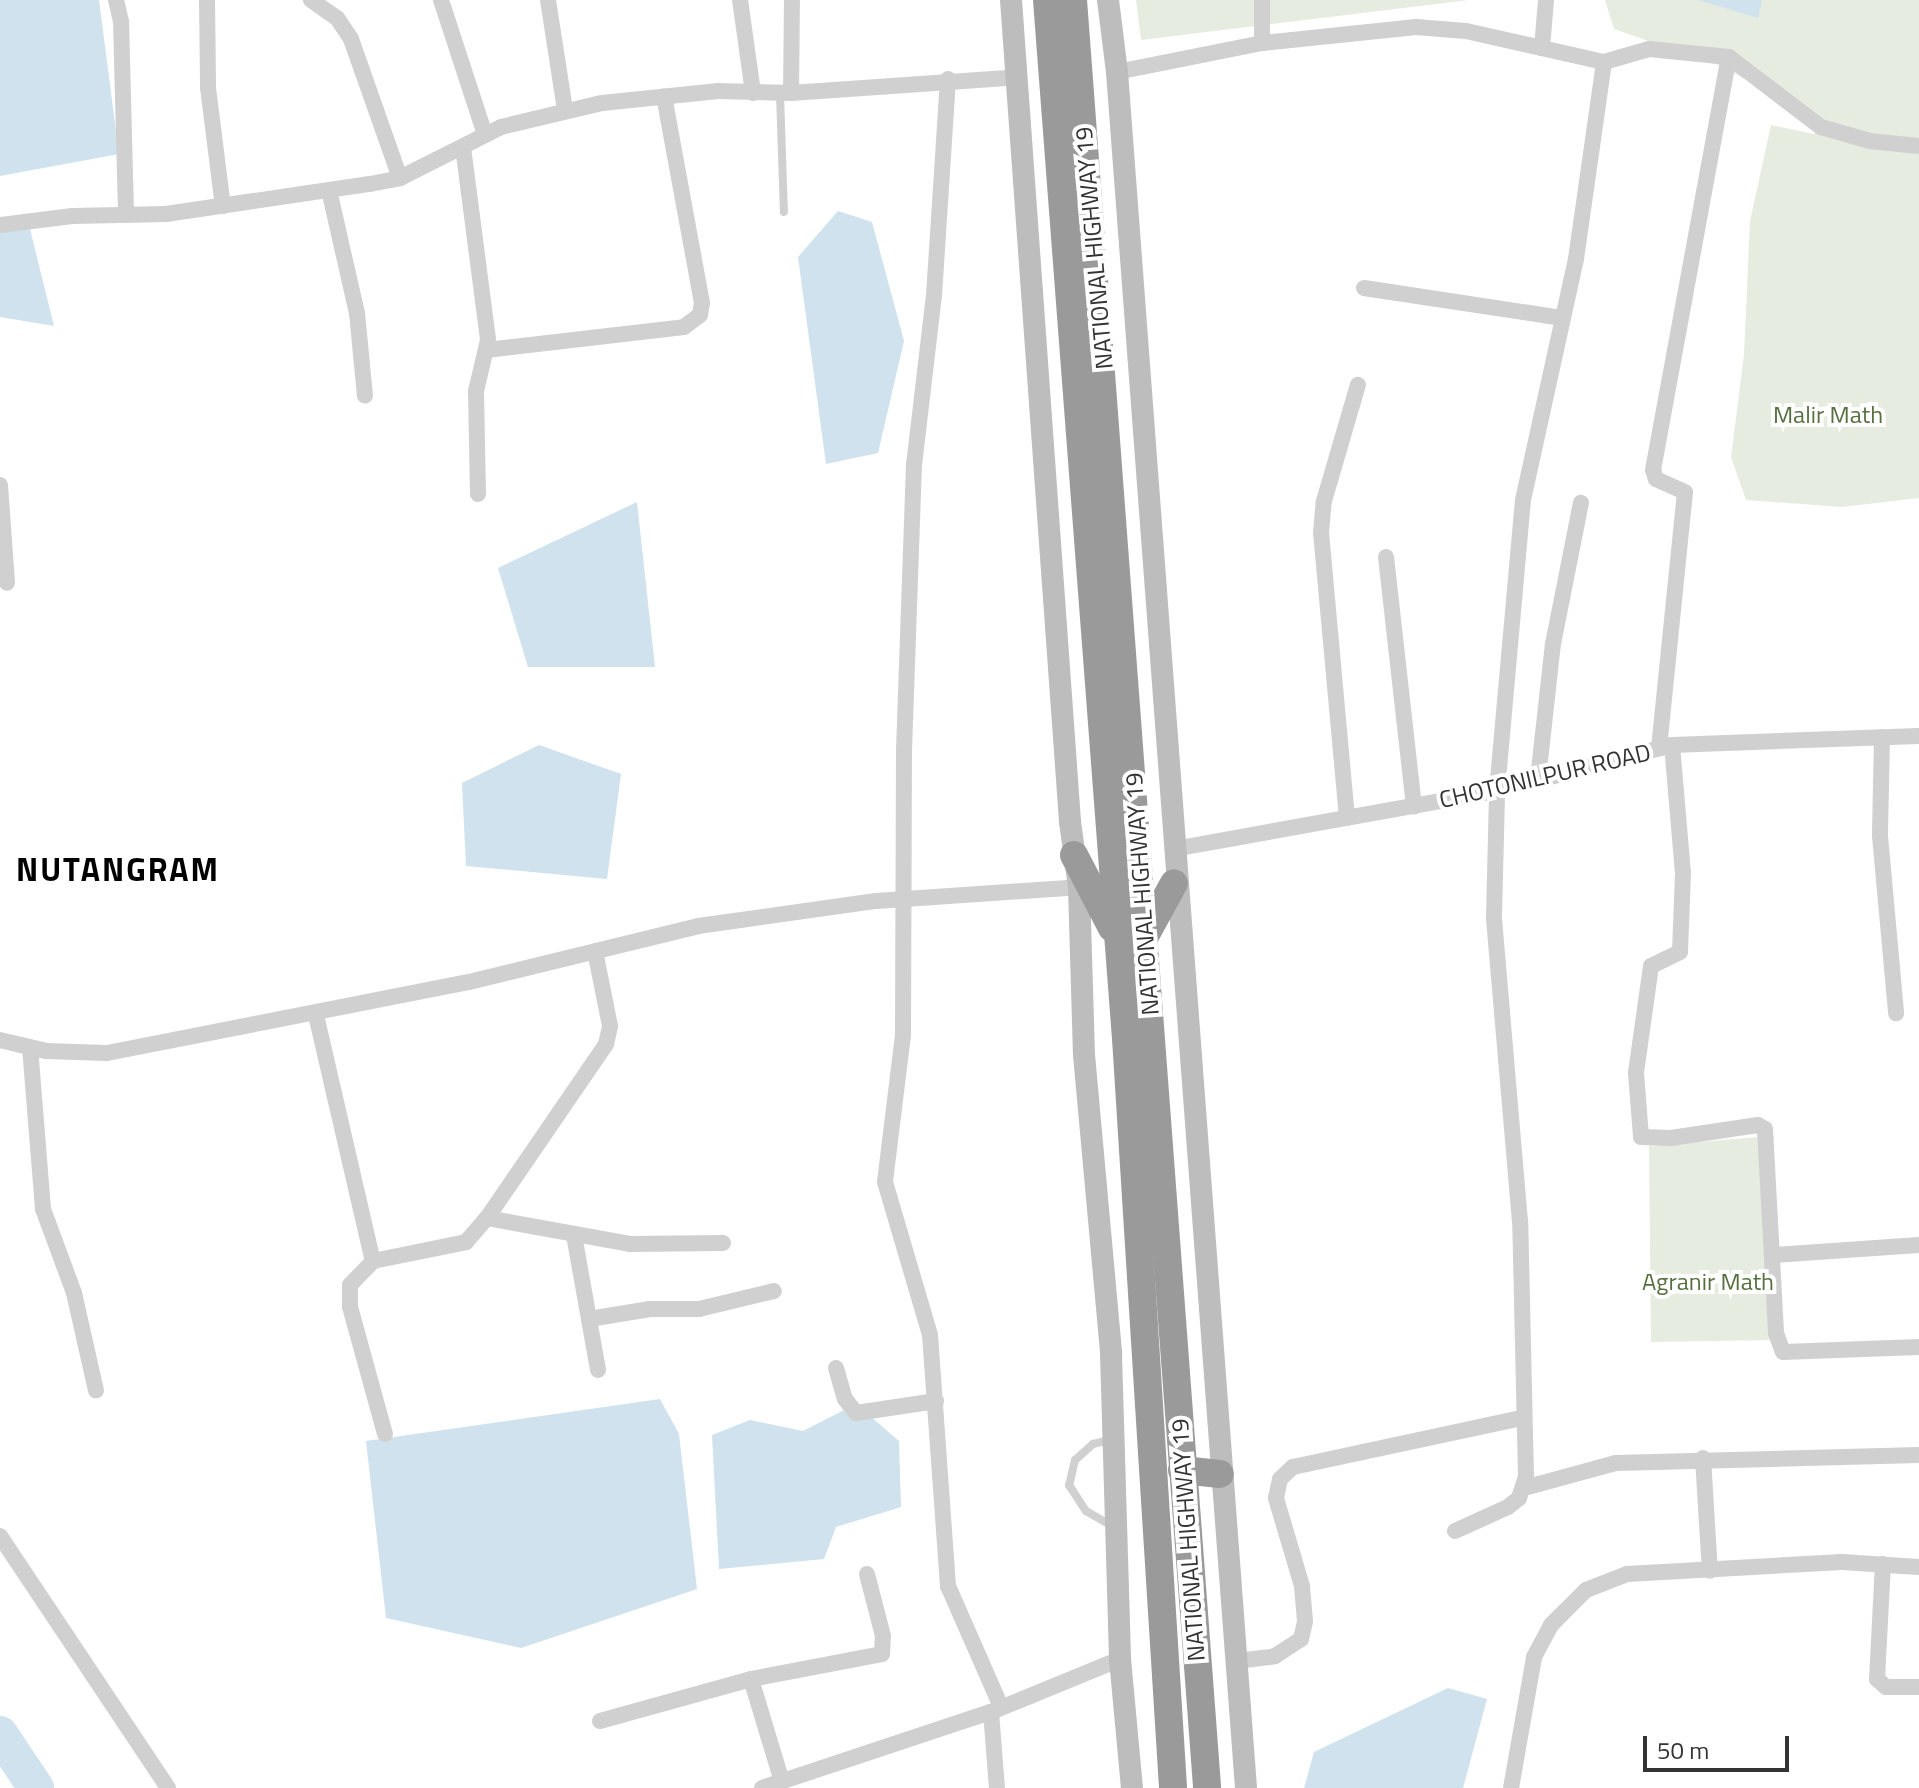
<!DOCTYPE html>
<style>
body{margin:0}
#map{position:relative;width:1919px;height:1788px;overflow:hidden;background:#fff;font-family:"Titillium Web",sans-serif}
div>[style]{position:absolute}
.green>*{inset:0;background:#e6ecdf}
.water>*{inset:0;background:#cfe2ee}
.river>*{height:36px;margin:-18px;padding:0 18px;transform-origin:18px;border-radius:18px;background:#cfe2ee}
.lane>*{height:8px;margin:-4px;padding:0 4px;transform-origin:4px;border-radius:4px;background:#d0d0d0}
.street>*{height:16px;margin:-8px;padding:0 8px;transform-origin:8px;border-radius:8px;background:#d0d0d0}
.secondary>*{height:22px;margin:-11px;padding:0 11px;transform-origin:11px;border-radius:11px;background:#bdbdbd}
.highway>*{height:28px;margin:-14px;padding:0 14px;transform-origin:14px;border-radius:14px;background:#9a9a9a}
span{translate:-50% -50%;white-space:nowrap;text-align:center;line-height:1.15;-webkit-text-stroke:8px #fff;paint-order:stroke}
.street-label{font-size:24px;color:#333}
.park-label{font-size:24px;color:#56703f}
.district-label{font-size:32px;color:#000;font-weight:700;letter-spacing:2px}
.scale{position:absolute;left:1643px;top:1736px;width:146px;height:36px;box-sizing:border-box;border:4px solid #333;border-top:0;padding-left:10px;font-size:24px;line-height:28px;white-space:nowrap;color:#333;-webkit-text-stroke:6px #fff;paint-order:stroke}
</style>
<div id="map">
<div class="green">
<i style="clip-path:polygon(1136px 0,1469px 0,1141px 40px)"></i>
<i style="clip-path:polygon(1605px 0,1919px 0,1919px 498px,1842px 507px,1746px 500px,1731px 457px,1744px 355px,1750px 221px,1771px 125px,1814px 134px,1821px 127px,1834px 126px,1718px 65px,1614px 29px)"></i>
<i style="clip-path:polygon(1759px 1137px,1770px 1340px,1651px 1342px,1649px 1146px)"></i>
</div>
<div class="water">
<i style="clip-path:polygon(0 0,99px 0,119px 154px,0 176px)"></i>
<i style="clip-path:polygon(1698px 0,1762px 0,1758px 18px)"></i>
<i style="clip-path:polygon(838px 211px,872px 222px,904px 341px,878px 453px,826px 464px,798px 257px)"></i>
<i style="clip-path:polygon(30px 229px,54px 326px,0 317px,0 231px)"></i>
<i style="clip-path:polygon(637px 502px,655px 667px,528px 667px,498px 568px)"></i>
<i style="clip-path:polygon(539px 745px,621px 774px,607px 879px,466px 866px,462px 783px)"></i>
<i style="clip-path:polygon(660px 1399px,679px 1434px,697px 1589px,521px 1648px,386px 1618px,366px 1441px)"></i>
<i style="clip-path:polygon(856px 1404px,899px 1441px,901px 1507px,836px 1527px,824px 1559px,719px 1569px,712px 1435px,750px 1420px,803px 1431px)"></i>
<i style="clip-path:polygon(1448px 1688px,1487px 1699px,1463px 1788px,1304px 1788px,1314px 1752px)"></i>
</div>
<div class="river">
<i style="left:0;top:1734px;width:65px;rotate:56.3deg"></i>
</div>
<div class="lane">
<i style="left:780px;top:94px;width:118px;rotate:88.1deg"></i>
<i style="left:1113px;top:1439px;width:21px;rotate:166deg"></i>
<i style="left:1093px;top:1444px;width:24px;rotate:138deg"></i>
<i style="left:1075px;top:1460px;width:26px;rotate:103deg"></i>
<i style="left:1069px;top:1485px;width:31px;rotate:57deg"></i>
<i style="left:1086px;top:1511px;width:32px;rotate:30deg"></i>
</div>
<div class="street">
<i style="left:116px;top:0;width:22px;rotate:77deg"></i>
<i style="left:121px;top:21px;width:194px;rotate:88.5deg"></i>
<i style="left:207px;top:0;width:88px;rotate:89.3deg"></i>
<i style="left:208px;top:88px;width:119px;rotate:82.8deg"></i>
<i style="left:311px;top:0;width:32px;rotate:35deg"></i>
<i style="left:337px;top:18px;width:25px;rotate:56deg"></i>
<i style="left:351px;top:39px;width:147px;rotate:70.6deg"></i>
<i style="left:441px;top:0;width:142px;rotate:71.9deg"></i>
<i style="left:548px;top:0;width:111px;rotate:81.2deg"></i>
<i style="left:740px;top:0;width:94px;rotate:82deg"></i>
<i style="left:1262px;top:43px;width:43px;rotate:-90deg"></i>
<i style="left:1542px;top:48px;width:48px;rotate:-85.2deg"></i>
<i style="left:1117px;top:72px;width:148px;rotate:-11.3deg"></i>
<i style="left:1262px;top:43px;width:155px;rotate:-5.9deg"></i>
<i style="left:1416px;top:27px;width:50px;rotate:4.6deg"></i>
<i style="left:1466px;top:31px;width:141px;rotate:12.7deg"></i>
<i style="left:1604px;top:62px;width:47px;rotate:-16.1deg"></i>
<i style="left:1649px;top:49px;width:80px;rotate:5.7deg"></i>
<i style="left:1729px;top:57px;width:116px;rotate:37.3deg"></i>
<i style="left:1821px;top:127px;width:51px;rotate:15.9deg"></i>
<i style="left:1870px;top:141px;width:49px;rotate:5.8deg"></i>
<i style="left:948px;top:79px;width:216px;rotate:93.7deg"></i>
<i style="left:934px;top:295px;width:170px;rotate:96.7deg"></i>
<i style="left:914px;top:464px;width:285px;rotate:92deg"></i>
<i style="left:904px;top:749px;width:286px;rotate:90.2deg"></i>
<i style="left:903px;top:1035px;width:148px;rotate:97deg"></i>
<i style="left:885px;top:1182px;width:159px;rotate:73.6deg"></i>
<i style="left:930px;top:1335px;width:252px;rotate:85.9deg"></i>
<i style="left:948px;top:1586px;width:132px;rotate:66.3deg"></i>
<i style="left:791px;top:93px;width:93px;rotate:-89.4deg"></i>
<i style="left:463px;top:147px;width:195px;rotate:82.6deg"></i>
<i style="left:488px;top:340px;width:52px;rotate:103.2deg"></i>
<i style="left:476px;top:391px;width:103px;rotate:88.9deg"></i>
<i style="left:329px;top:190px;width:126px;rotate:77.2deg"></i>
<i style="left:357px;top:313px;width:83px;rotate:84.5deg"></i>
<i style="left:0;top:225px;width:73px;rotate:-7.1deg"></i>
<i style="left:72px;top:216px;width:94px;rotate:-1.2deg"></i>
<i style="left:166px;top:214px;width:206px;rotate:-8.4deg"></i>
<i style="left:370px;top:184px;width:31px;rotate:-11deg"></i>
<i style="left:400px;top:178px;width:113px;rotate:-26.8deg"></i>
<i style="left:501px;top:127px;width:104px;rotate:-13.4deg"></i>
<i style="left:602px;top:103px;width:117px;rotate:-5.9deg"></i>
<i style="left:718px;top:91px;width:73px;rotate:1.6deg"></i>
<i style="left:791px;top:93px;width:227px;rotate:-4deg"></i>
<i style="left:1364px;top:288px;width:201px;rotate:8.6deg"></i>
<i style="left:486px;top:350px;width:199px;rotate:-6.6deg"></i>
<i style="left:684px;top:327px;width:20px;rotate:-37deg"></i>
<i style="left:700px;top:315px;width:12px;rotate:-81deg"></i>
<i style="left:702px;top:303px;width:210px;rotate:-100.4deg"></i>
<i style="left:0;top:485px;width:98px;rotate:85.9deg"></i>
<i style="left:1386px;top:557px;width:251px;rotate:83.6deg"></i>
<i style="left:1882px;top:737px;width:99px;rotate:91.2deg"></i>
<i style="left:1880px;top:836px;width:178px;rotate:84.8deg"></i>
<i style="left:1672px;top:745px;width:128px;rotate:85.1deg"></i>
<i style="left:1683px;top:873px;width:79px;rotate:92.2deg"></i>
<i style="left:1680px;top:952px;width:32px;rotate:154deg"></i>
<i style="left:1651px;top:966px;width:108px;rotate:98deg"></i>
<i style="left:1636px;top:1073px;width:64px;rotate:85.5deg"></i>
<i style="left:1641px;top:1137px;width:30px;rotate:2deg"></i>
<i style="left:1671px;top:1138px;width:88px;rotate:-8.5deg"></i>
<i style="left:1758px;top:1125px;width:8px;rotate:30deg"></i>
<i style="left:1765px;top:1129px;width:204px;rotate:86.9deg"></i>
<i style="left:1776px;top:1333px;width:20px;rotate:70deg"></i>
<i style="left:1783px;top:1352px;width:136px;rotate:-2.1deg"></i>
<i style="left:1659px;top:748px;width:257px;rotate:-84.2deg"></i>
<i style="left:1685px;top:492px;width:32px;rotate:-156deg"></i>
<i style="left:1656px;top:479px;width:9px;rotate:-108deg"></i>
<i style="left:1653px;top:470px;width:420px;rotate:-79.6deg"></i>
<i style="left:1538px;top:779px;width:136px;rotate:-83.7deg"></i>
<i style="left:1553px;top:644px;width:144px;rotate:-78.8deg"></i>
<i style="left:1347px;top:818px;width:286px;rotate:-95.2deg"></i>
<i style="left:1321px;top:533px;width:32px;rotate:-85deg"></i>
<i style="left:1324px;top:501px;width:121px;rotate:-73.7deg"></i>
<i style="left:1174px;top:849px;width:328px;rotate:-10.2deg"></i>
<i style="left:1497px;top:791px;width:181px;rotate:-14.7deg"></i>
<i style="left:1672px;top:745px;width:247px;rotate:-2.1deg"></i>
<i style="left:316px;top:1015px;width:253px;rotate:77deg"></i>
<i style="left:0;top:1040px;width:47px;rotate:13.4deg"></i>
<i style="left:46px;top:1051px;width:61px;rotate:1.9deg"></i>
<i style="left:107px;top:1053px;width:369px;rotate:-11.1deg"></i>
<i style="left:469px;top:982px;width:236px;rotate:-13.7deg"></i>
<i style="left:698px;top:926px;width:180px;rotate:-8deg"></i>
<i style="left:876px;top:901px;width:203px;rotate:-3.9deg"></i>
<i style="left:30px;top:1047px;width:163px;rotate:85.4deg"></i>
<i style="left:43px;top:1209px;width:90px;rotate:69.7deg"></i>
<i style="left:74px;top:1293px;width:100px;rotate:77.3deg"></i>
<i style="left:487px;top:1218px;width:145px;rotate:10.3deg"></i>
<i style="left:630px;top:1244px;width:93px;rotate:-0.6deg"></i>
<i style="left:574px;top:1235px;width:137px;rotate:79.9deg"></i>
<i style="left:1773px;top:1255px;width:146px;rotate:-3.9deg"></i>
<i style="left:589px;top:1319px;width:62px;rotate:-9.3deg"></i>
<i style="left:650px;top:1309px;width:49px"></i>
<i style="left:699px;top:1309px;width:77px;rotate:-13.5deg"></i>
<i style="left:836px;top:1368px;width:32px;rotate:74deg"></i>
<i style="left:845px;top:1399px;width:18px;rotate:52deg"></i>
<i style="left:856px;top:1413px;width:81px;rotate:-8.5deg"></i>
<i style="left:385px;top:1434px;width:132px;rotate:-105.4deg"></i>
<i style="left:350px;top:1307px;width:22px;rotate:-90deg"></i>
<i style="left:350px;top:1285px;width:33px;rotate:-46deg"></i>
<i style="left:373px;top:1261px;width:95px;rotate:-11.5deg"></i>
<i style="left:466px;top:1242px;width:32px;rotate:-49deg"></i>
<i style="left:487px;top:1218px;width:211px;rotate:-55.6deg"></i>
<i style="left:606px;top:1044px;width:18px;rotate:-77deg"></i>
<i style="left:610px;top:1026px;width:76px;rotate:-101.3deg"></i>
<i style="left:1703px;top:1458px;width:113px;rotate:86.5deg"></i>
<i style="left:1524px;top:1488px;width:95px;rotate:-15.2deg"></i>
<i style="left:1616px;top:1463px;width:303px;rotate:-1.5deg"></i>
<i style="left:1455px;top:1531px;width:58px;rotate:-24.4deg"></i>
<i style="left:1508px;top:1507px;width:14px;rotate:-39deg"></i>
<i style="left:1519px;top:1498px;width:22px;rotate:-72deg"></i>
<i style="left:1526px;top:1477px;width:255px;rotate:-91.3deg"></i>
<i style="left:1520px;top:1222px;width:306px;rotate:-94.9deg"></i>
<i style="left:1494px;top:917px;width:126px;rotate:-88.6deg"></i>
<i style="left:1497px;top:791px;width:292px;rotate:-84.9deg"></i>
<i style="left:1523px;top:500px;width:247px;rotate:-77.6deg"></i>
<i style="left:1576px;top:259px;width:199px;rotate:-81.9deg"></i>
<i style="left:0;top:1536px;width:303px;rotate:56.3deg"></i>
<i style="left:1883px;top:1564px;width:115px;rotate:93deg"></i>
<i style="left:1877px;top:1679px;width:12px;rotate:42deg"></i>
<i style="left:1886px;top:1687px;width:33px"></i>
<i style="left:1237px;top:1661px;width:38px;rotate:-7deg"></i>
<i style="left:1275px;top:1656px;width:31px;rotate:-33deg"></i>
<i style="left:1301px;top:1639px;width:18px;rotate:-77deg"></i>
<i style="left:1305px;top:1621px;width:35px;rotate:-95deg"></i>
<i style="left:1302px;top:1586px;width:92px;rotate:-106.5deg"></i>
<i style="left:1276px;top:1498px;width:19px;rotate:-78deg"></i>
<i style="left:1280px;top:1479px;width:18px;rotate:-43deg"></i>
<i style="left:1293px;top:1467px;width:233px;rotate:-12.1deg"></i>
<i style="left:751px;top:1679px;width:133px;rotate:-10.8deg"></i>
<i style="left:882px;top:1654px;width:18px;rotate:-87deg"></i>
<i style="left:883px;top:1636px;width:64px;rotate:-104.5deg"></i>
<i style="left:991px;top:1712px;width:76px;rotate:85.5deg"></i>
<i style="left:600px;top:1721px;width:157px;rotate:-15.5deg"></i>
<i style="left:751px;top:1679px;width:108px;rotate:73.2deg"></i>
<i style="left:762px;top:1788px;width:241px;rotate:-18.4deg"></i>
<i style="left:991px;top:1712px;width:139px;rotate:-22.3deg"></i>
<i style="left:1511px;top:1788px;width:133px;rotate:-80deg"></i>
<i style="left:1534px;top:1657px;width:36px;rotate:-62deg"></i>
<i style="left:1551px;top:1625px;width:49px;rotate:-45deg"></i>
<i style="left:1586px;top:1590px;width:44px;rotate:-21.3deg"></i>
<i style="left:1627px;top:1574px;width:215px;rotate:-3.2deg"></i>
<i style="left:1842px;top:1562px;width:77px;rotate:3.7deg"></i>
</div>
<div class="secondary">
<i style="left:1011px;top:0;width:824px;rotate:85.89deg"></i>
<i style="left:1070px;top:822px;width:66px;rotate:82.1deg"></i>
<i style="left:1079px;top:887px;width:168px;rotate:88.3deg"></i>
<i style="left:1084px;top:1055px;width:300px;rotate:84.8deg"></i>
<i style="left:1111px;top:1354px;width:305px;rotate:88.3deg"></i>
<i style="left:1120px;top:1659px;width:130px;rotate:84.7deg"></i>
<i style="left:1108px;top:0;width:73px;rotate:82.9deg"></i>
<i style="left:1117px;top:72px;width:1721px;rotate:85.7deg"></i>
</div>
<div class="highway">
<i style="left:1047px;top:0;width:1041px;rotate:85.65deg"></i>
<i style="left:1126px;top:1038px;width:751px;rotate:86.41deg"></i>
<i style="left:1073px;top:0;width:1793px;rotate:85.71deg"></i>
<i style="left:1074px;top:855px;width:82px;rotate:62.5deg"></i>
<i style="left:1145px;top:936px;width:60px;rotate:-61.3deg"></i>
<i style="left:1182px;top:1470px;width:38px;rotate:6deg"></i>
</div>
<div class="street-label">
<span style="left:1094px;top:248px;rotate:-95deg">NATIONAL HIGHWAY 19</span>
<span style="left:1545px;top:776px;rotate:-13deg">CHOTONILPUR ROAD</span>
<span style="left:1142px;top:894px;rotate:-94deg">NATIONAL HIGHWAY 19</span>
<span style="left:1188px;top:1540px;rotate:-94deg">NATIONAL HIGHWAY 19</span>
</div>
<div class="park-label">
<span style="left:1828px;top:415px">Malir Math</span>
<span style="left:1708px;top:1282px">Agranir Math</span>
</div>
<div class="district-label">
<span style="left:118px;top:869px">NUTANGRAM</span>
</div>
<div class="scale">50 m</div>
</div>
